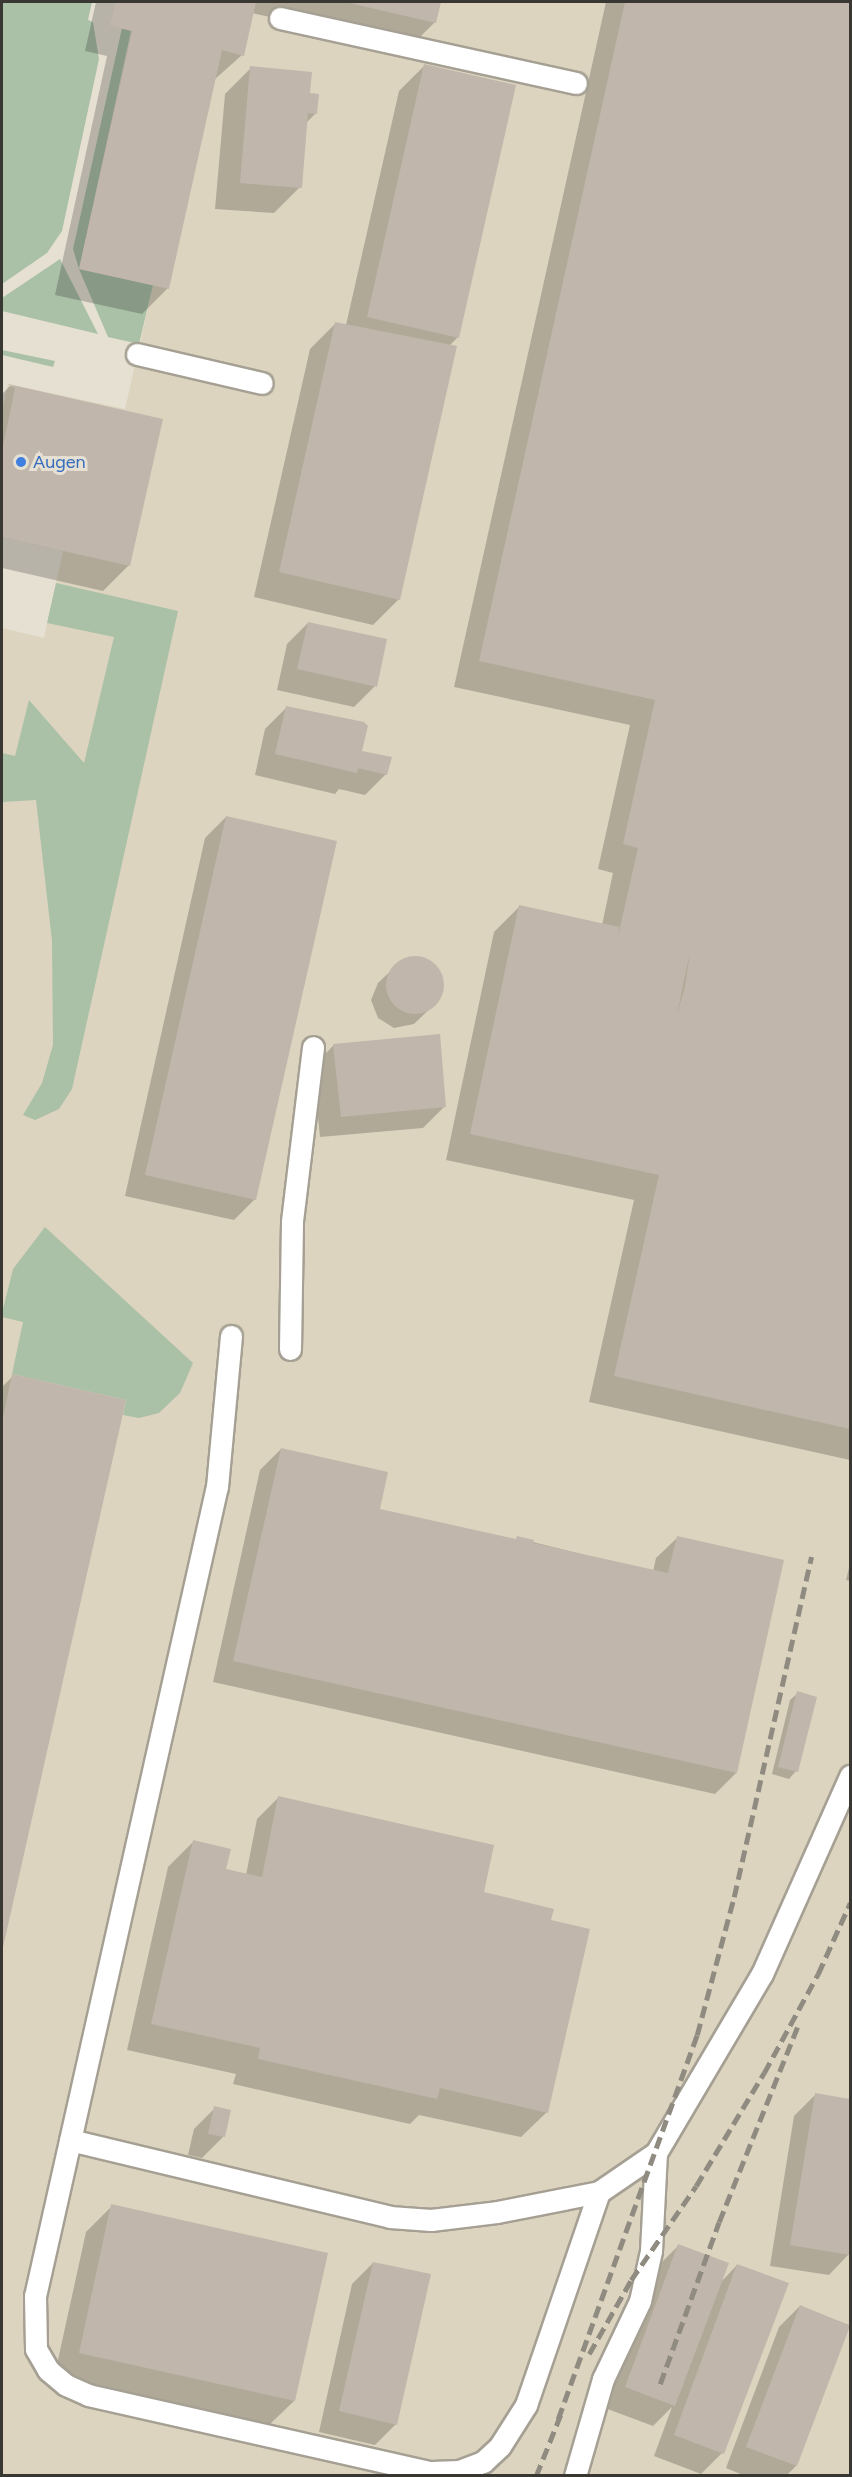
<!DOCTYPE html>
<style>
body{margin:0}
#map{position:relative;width:852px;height:2477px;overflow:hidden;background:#e5e0d2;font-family:Figtree,sans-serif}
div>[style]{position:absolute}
.built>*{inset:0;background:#dcd4bf}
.green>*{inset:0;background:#aac0a7}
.shadow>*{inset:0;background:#0003}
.building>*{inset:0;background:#c1b6ab}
.round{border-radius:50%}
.roads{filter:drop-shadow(2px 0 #a5a093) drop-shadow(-2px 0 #a5a093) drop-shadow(0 2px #a5a093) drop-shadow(0 -2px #a5a093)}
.lane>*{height:21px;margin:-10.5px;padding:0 10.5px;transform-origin:10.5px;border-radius:10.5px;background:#fff}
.rail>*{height:4.5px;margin-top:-2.25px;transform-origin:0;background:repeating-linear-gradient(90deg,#8f8b81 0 12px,transparent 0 18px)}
.dots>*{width:16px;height:16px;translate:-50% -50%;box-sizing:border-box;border:3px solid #e5e0d2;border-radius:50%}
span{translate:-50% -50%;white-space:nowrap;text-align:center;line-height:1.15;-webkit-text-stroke:6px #e5e0d2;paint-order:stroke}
.shop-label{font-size:18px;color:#366cbe}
.left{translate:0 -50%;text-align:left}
.frame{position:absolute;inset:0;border:3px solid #393731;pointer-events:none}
</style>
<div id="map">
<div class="built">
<i style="clip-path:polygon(115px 2px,850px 2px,850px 2475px,2px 2475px,2px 628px,44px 638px,63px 551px,2px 537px,2px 411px,8px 384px,125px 409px,153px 286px,79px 269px,131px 31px,110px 26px)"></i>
</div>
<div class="green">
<i style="clip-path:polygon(2px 2px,92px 2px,88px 20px,93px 22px,99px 59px,62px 231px,47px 253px,2px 284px)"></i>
<i style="clip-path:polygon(122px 28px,131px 31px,79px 269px,153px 285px,139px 344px,108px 337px,79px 269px,73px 249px)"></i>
<i style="clip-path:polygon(60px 259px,98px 334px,2px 311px,2px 298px)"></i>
<i style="clip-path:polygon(2px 350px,55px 361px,53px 367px,2px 355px)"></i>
<i style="clip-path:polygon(56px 583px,178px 611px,72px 1089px,59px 1109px,35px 1120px,23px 1115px,42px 1083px,53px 1045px,52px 941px,36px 800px,2px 802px,2px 753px,15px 756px,29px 700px,84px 763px,114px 637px,47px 623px)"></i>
<i style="clip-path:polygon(45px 1227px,193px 1363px,180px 1393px,159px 1413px,139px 1418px,123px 1415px,126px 1400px,12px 1374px,23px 1322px,2px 1317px,2px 1313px,13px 1269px)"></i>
</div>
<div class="shadow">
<i style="clip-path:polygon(96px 2px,440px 2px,435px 22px,409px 48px,252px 13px,242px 55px,214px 80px,168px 288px,142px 314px,55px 295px,107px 56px,85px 51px)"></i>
<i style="clip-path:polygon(606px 2px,850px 2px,850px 1460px,589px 1402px,634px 1200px,446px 1160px,494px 932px,519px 907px,602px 925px,613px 873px,598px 869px,630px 725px,454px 687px)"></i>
<i style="clip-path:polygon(424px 66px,458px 337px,449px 346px,399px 599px,373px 625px,254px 597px,310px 349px,336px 323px,346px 325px,399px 91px)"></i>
<i style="clip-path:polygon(251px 68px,308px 94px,316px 113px,305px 124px,300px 187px,274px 213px,215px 209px,225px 94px)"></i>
<i style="clip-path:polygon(10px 386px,161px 420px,129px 565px,103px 591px,2px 568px,2px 394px)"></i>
<i style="clip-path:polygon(308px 623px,375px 686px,354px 707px,277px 690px,287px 644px)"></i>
<i style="clip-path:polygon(286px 708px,361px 752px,386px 774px,365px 795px,339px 789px,335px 794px,255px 775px,265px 729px)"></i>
<i style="clip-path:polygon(226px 817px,255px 1199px,234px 1220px,125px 1196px,205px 838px)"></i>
<i style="clip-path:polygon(419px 958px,435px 966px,442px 984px,437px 1002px,414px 1024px,394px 1028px,378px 1018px,371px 1000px,378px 983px,400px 962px)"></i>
<i style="clip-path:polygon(334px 1045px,444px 1107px,423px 1128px,320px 1137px,313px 1066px)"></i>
<i style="clip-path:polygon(13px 1376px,125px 1401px,2px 1949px,2px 1387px)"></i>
<i style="clip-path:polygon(281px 1449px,379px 1511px,514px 1541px,517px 1538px,653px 1572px,656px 1558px,677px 1538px,736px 1773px,715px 1794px,213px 1682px,260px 1470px)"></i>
<i style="clip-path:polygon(850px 1564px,850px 1581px,846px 1580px)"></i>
<i style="clip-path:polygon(798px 1693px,796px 1771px,789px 1779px,772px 1774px,790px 1700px)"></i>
<i style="clip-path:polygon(278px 1798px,549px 1925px,547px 2112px,521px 2137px,419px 2115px,410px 2124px,233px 2084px,236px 2074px,127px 2050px,168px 1867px,193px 1842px,224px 1870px,246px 1875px,257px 1819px)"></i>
<i style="clip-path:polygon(815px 2095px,850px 2101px,850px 2247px,849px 2254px,829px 2275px,770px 2266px,794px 2116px)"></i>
<i style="clip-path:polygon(215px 2108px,223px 2137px,202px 2158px,188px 2155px,194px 2129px)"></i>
<i style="clip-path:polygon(112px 2206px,294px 2401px,268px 2426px,54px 2378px,86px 2232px)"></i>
<i style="clip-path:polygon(678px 2246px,720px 2283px,737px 2265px,722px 2453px,701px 2474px,654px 2456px,672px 2407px,653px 2426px,605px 2408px,657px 2267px)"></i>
<i style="clip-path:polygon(373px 2263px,396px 2424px,375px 2445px,319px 2432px,352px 2284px)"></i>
<i style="clip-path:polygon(800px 2306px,849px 2325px,796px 2466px,786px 2476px,745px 2476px,726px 2468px,779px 2327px)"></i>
</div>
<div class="building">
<i style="clip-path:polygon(115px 2px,256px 2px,244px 56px,222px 50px,169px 289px,79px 269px,132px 31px,110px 26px)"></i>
<i style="clip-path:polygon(345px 2px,441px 2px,436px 23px)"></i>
<i style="clip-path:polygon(evenodd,625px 2px,850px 2px,850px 1429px,614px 1376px,659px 1175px,470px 1134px,519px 905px,619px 927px,618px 936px,638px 848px,623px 844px,655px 700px,479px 661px,625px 2px,690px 953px,685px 986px,677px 1015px,683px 985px,690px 953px)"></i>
<i style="clip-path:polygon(424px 64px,516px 85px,459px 338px,367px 317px)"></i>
<i style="clip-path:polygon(250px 66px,312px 72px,310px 93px,319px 94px,317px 114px,308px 113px,302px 188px,240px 183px)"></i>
<i style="clip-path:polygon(335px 322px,457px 346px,400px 600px,279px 572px)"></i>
<i style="clip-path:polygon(8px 384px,163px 419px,130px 566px,2px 537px,2px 451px,15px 388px)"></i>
<i style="clip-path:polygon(308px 622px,387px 639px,377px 687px,297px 669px)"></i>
<i style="clip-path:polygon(286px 706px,364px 722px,368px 726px,362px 751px,392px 757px,387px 775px,358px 768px,357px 773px,275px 754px)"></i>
<i style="clip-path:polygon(226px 816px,337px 841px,256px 1200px,145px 1175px)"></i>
<i class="round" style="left:386px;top:956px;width:58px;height:58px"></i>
<i style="clip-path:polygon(440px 1034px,446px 1107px,341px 1117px,333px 1044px)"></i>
<i style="clip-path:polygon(12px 1374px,126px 1400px,2px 1952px,2px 1422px)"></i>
<i style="clip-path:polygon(281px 1448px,388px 1472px,380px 1509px,516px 1539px,517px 1536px,534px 1540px,533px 1543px,668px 1573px,677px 1536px,784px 1560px,737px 1773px,233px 1661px)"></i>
<i style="clip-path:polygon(797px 1691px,817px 1697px,798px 1772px,778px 1767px)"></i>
<i style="clip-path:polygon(278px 1796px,494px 1845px,484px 1892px,554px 1909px,551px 1920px,590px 1929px,548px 2113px,440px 2088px,437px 2099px,258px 2059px,260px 2048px,151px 2024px,193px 1840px,231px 1849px,226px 1869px,262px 1877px)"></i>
<i style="clip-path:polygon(815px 2093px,850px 2099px,850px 2255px,790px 2245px)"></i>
<i style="clip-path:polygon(214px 2106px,231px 2110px,225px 2137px,208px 2134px)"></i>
<i style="clip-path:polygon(111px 2204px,328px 2253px,295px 2401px,79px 2353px)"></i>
<i style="clip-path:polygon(678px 2244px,729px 2263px,675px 2406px,625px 2387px)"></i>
<i style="clip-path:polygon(373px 2262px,431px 2274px,397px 2425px,339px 2411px)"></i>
<i style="clip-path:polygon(737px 2264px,789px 2283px,724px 2454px,674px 2435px)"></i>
<i style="clip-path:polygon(800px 2305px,850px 2326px,797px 2466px,746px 2447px)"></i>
</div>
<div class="roads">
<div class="lane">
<i style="left:280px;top:18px;width:303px;rotate:12.4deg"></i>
<i style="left:137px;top:354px;width:128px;rotate:13.1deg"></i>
<i style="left:231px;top:1336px;width:151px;rotate:95.3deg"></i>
<i style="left:217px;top:1486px;width:830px;rotate:102.66deg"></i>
<i style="left:35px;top:2296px;width:53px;rotate:88.9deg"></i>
<i style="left:36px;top:2349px;width:24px;rotate:60deg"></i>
<i style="left:48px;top:2370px;width:23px;rotate:40deg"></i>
<i style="left:66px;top:2385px;width:24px;rotate:24deg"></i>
<i style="left:88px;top:2395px;width:352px;rotate:12.7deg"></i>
<i style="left:431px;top:2472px;width:28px;rotate:-2deg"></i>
<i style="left:459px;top:2471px;width:26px;rotate:-21deg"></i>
<i style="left:483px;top:2462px;width:23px;rotate:-43deg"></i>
<i style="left:500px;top:2446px;width:49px;rotate:-57.6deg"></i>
<i style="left:526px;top:2405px;width:225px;rotate:-71.1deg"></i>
<i style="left:290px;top:1349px;width:128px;rotate:-89.1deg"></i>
<i style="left:292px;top:1221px;width:175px;rotate:-83.1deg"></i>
<i style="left:70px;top:2140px;width:329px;rotate:13.5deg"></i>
<i style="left:390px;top:2217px;width:41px;rotate:4.2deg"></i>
<i style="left:431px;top:2220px;width:66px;rotate:-6.9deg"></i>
<i style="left:497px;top:2212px;width:104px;rotate:-11.1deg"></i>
<i style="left:599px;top:2192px;width:69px;rotate:-34.4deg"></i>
<i style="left:656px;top:2153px;width:208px;rotate:-59.4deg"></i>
<i style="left:762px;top:1974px;width:217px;rotate:-66deg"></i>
<i style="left:575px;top:2476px;width:101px;rotate:-73.9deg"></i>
<i style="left:603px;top:2379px;width:86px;rotate:-64.6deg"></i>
<i style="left:640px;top:2301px;width:51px;rotate:-77.6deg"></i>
<i style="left:651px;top:2251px;width:98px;rotate:-87.1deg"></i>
</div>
</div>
<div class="rail">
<i style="left:589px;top:2354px;width:85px;rotate:-60.4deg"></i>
<i style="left:631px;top:2280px;width:114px;rotate:-55.3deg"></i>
<i style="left:696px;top:2186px;width:132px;rotate:-59deg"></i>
<i style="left:764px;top:2073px;width:113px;rotate:-61.4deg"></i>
<i style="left:818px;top:1974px;width:78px;rotate:-65.7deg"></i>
<i style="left:660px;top:2384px;width:172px;rotate:-70deg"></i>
<i style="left:719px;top:2222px;width:212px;rotate:-68.1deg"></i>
<i style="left:558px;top:2419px;width:408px;rotate:-70.1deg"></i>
<i style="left:697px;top:2035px;width:143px;rotate:-75deg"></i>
<i style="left:734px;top:1897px;width:349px;rotate:-77.2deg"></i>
<i style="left:536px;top:2476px;width:70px;rotate:-68.2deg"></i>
</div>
<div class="dots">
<i style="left:21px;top:462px;background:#3f7fe0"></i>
</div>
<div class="shop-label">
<span class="left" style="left:33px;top:462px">Augen</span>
</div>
<div class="frame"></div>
</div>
